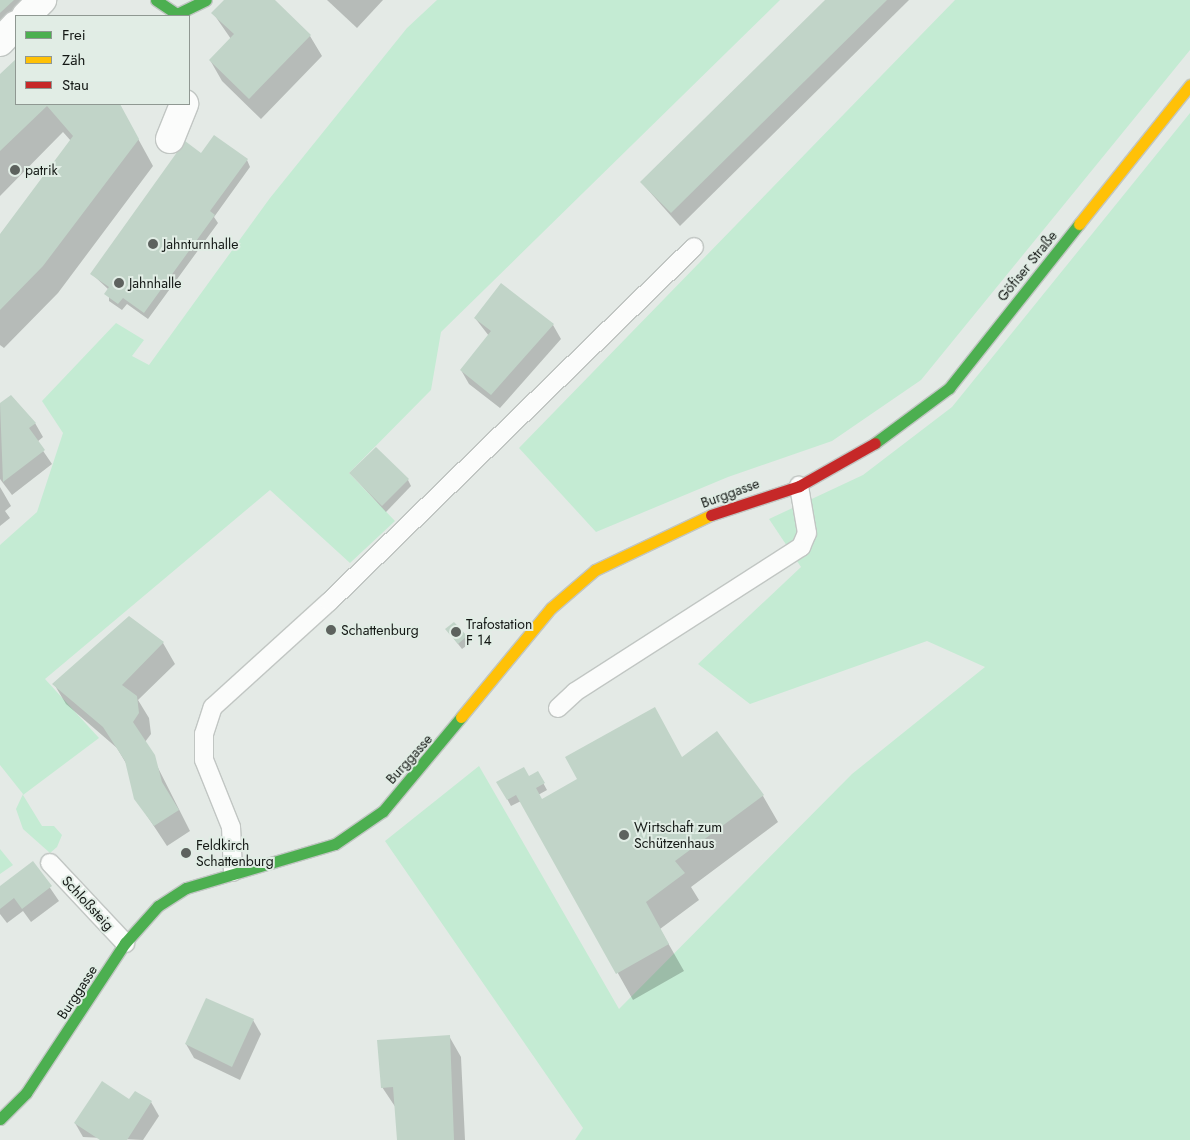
<!DOCTYPE html>
<meta charset="utf-8">
<style>
body{margin:0}
#map{position:relative;width:1190px;height:1140px;overflow:hidden;background:#e4eae6;font-family:Jost,sans-serif}
div>[style]{position:absolute}
.green>*{inset:0;background:#c4ebd3}
.shadow>*{inset:0;background:#0003}
.building>*{inset:0;background:#c1d4c8}
.roads{filter:drop-shadow(1px 0 #c1c6c3) drop-shadow(-1px 0 #c1c6c3) drop-shadow(0 1px #c1c6c3) drop-shadow(0 -1px #c1c6c3)}
.lane>*{height:18px;margin:-9px;padding:0 9px;transform-origin:9px;border-radius:9px;background:#fbfcfb}
.street>*{height:28px;margin:-14px;padding:0 14px;transform-origin:14px;border-radius:14px;background:#fbfcfb}
.fast>*{height:11px;margin:-5.5px;padding:0 5.5px;transform-origin:5.5px;border-radius:5.5px;background:#4caf50}
.slow>*{height:11px;margin:-5.5px;padding:0 5.5px;transform-origin:5.5px;border-radius:5.5px;background:#ffc107}
.jam>*{height:11px;margin:-5.5px;padding:0 5.5px;transform-origin:5.5px;border-radius:5.5px;background:#c62828}
.dots>*{width:14px;height:14px;translate:-50% -50%;box-sizing:border-box;border:2px solid #e1ede5;border-radius:50%}
span{translate:-50% -50%;white-space:nowrap;text-align:center;line-height:1.15;-webkit-text-stroke:4px #e1ede5;paint-order:stroke}
.poi-label{font-size:14px;color:#141815}
.left{translate:0 -50%;text-align:left}
.street-label{font-size:14px;color:#141815}
.legend{position:absolute;left:15px;top:15px;width:175px;height:90px;box-sizing:border-box;background:#e1ede5;border:1px solid #8f9892;margin:0;padding:6px 9px;list-style:none;font-size:15px;color:#141815}
.legend li{display:flex;align-items:center;gap:10px;height:25px}
.legend b{width:25px;border:1px solid #8f9892}
</style>
<div id="map">
<div class="green">
<i style="clip-path:polygon(437px 0,780px 0,441px 332px,431px 390px,349px 473px,395px 521px,350px 563px,270px 490px,45px 679px,99px 738px,23px 795px,42px 826px,54px 826px,62px 835px,57px 847px,50px 853px,23px 829px,16px 809px,23px 794px,0 765px,0 545px,37px 512px,63px 433px,42px 401px,116px 323px,144px 340px,132px 356px,149px 365px,270px 198px,407px 28px)"></i>
<i style="clip-path:polygon(955px 0,1190px 0,1190px 50px,921px 380px,832px 441px,728px 477px,596px 532px,519px 448px)"></i>
<i style="clip-path:polygon(1190px 113px,1190px 1140px,575px 1140px,583px 1128px,385px 841px,479px 766px,619px 1009px,852px 774px,985px 667px,927px 641px,750px 704px,698px 664px,801px 567px,769px 519px,863px 475px,952px 407px)"></i>
<i style="clip-path:polygon(0 849px,13px 865px,0 874px)"></i>
</div>
<div class="shadow">
<i style="clip-path:polygon(0 0,55px 0,0 52px)"></i>
<i style="clip-path:polygon(225px 0,273px 0,310px 36px,322px 56px,261px 119px,222px 81px,210px 60px,231px 39px,213px 13px)"></i>
<i style="clip-path:polygon(327px 0,383px 0,357px 28px)"></i>
<i style="clip-path:polygon(826px 0,909px 0,680px 226px,641px 182px)"></i>
<i style="clip-path:polygon(16px 61px,16px 104px,119px 104px,153px 166px,58px 293px,4px 348px,0 345px,0 235px,71px 141px,63px 132px,0 196px,0 76px)"></i>
<i style="clip-path:polygon(202px 154px,247px 160px,250px 167px,214px 217px,218px 223px,148px 319px,127px 304px,122px 310px,109px 301px,109px 290px,92px 274px)"></i>
<i style="clip-path:polygon(475px 318px,553px 325px,561px 339px,500px 408px,469px 384px,461px 370px,489px 336px)"></i>
<i style="clip-path:polygon(11px 396px,35px 423px,43px 437px,37px 442px,52px 464px,12px 495px,0 479px,0 404px)"></i>
<i style="clip-path:polygon(351px 474px,408px 480px,411px 486px,386px 512px)"></i>
<i style="clip-path:polygon(0 487px,11px 506px,5px 511px,10px 518px,0 526px)"></i>
<i style="clip-path:polygon(129px 617px,163px 643px,175px 664px,138px 700px,149px 718px,151px 734px,145px 742px,190px 831px,167px 846px,136px 799px,130px 770px,117px 748px,66px 704px,54px 684px)"></i>
<i style="clip-path:polygon(447px 630px,466px 636px,470px 643px,462px 649px)"></i>
<i style="clip-path:polygon(682px 758px,763px 796px,778px 822px,691px 887px,699px 900px,660px 929px,684px 971px,633px 1000px,521px 801px,511px 806px,498px 782px,541px 779px,547px 790px,538px 795px,541px 800px)"></i>
<i style="clip-path:polygon(33px 863px,59px 901px,31px 922px,23px 911px,7px 923px,0 914px,0 888px)"></i>
<i style="clip-path:polygon(253px 1020px,261px 1034px,240px 1080px,194px 1058px,186px 1044px)"></i>
<i style="clip-path:polygon(449px 1036px,461px 1057px,465px 1140px,399px 1140px,396px 1108px,382px 1087px)"></i>
<i style="clip-path:polygon(130px 1100px,151px 1102px,159px 1116px,143px 1140px,83px 1137px,75px 1123px)"></i>
</div>
<div class="building">
<i style="clip-path:polygon(0 0,14px 0,0 13px)"></i>
<i style="clip-path:polygon(224px 0,275px 0,311px 35px,249px 99px,209px 60px,234px 34px,211px 13px)"></i>
<i style="clip-path:polygon(825px 0,887px 0,671px 213px,640px 182px)"></i>
<i style="clip-path:polygon(16px 59px,16px 104px,120px 104px,139px 139px,43px 266px,0 310px,0 234px,73px 136px,47px 106px,0 151px,0 74px)"></i>
<i style="clip-path:polygon(214px 135px,248px 159px,210px 211px,215px 215px,144px 313px,123px 298px,118px 304px,104px 294px,109px 287px,90px 274px,185px 141px,201px 153px)"></i>
<i style="clip-path:polygon(501px 283px,554px 324px,491px 395px,460px 370px,491px 331px,474px 318px)"></i>
<i style="clip-path:polygon(11px 395px,36px 423px,29px 428px,45px 450px,3px 482px,0 403px)"></i>
<i style="clip-path:polygon(376px 447px,409px 479px,382px 506px,349px 473px)"></i>
<i style="clip-path:polygon(129px 616px,164px 642px,122px 685px,137px 696px,139px 713px,133px 722px,155px 755px,162px 782px,179px 810px,154px 826px,134px 799px,125px 761px,103px 727px,52px 684px)"></i>
<i style="clip-path:polygon(454px 622px,467px 636px,458px 644px,445px 629px)"></i>
<i style="clip-path:polygon(655px 707px,682px 757px,717px 731px,764px 795px,675px 861px,685px 873px,646px 902px,669px 944px,616px 974px,516px 795px,507px 800px,496px 782px,524px 767px,529px 776px,538px 771px,545px 783px,536px 788px,542px 799px,577px 779px,565px 757px)"></i>
<i style="clip-path:polygon(33px 861px,52px 886px,22px 909px,14px 898px,0 909px,0 886px)"></i>
<i style="clip-path:polygon(206px 998px,254px 1019px,232px 1067px,185px 1044px)"></i>
<i style="clip-path:polygon(450px 1035px,454px 1140px,397px 1140px,393px 1087px,381px 1088px,377px 1040px)"></i>
<i style="clip-path:polygon(102px 1081px,129px 1099px,135px 1091px,152px 1101px,127px 1140px,100px 1140px,74px 1123px)"></i>
</div>
<div class="roads">
<div class="lane">
<i style="left:558px;top:708px;width:23px;rotate:-43deg"></i>
<i style="left:575px;top:692px;width:269px;rotate:-32.7deg"></i>
<i style="left:801px;top:547px;width:15px;rotate:-67deg"></i>
<i style="left:807px;top:533px;width:48px;rotate:-99.7deg"></i>
<i style="left:50px;top:863px;width:110px;rotate:46.8deg"></i>
<i style="left:233px;top:872px;width:45px;rotate:-92.5deg"></i>
<i style="left:231px;top:827px;width:72px;rotate:-111.9deg"></i>
<i style="left:204px;top:760px;width:26px;rotate:-90deg"></i>
<i style="left:204px;top:734px;width:28px;rotate:-72deg"></i>
<i style="left:213px;top:707px;width:156px;rotate:-42.2deg"></i>
<i style="left:329px;top:602px;width:509px;rotate:-44.2deg"></i>
</div>
<div class="street">
<i style="left:26px;top:16px;width:23px;rotate:-45deg"></i>
<i style="left:0;top:42px;width:23px;rotate:-47deg"></i>
<i style="left:170px;top:139px;width:38px;rotate:-68deg"></i>
</div>
<div class="fast">
<i style="left:156px;top:0;width:25px;rotate:34deg"></i>
<i style="left:177px;top:14px;width:32px;rotate:-26deg"></i>
<i style="left:875px;top:443px;width:92px;rotate:-36.6deg"></i>
<i style="left:949px;top:388px;width:209px;rotate:-51.6deg"></i>
<i style="left:0;top:1119px;width:37px;rotate:-45deg"></i>
<i style="left:26px;top:1093px;width:180px;rotate:-56.6deg"></i>
<i style="left:125px;top:943px;width:50px;rotate:-48.3deg"></i>
<i style="left:158px;top:906px;width:33px;rotate:-33deg"></i>
<i style="left:186px;top:888px;width:155px;rotate:-16.5deg"></i>
<i style="left:335px;top:844px;width:58px;rotate:-34.5deg"></i>
<i style="left:383px;top:811px;width:122px;rotate:-50.3deg"></i>
</div>
<div class="slow">
<i style="left:1079px;top:224px;width:178px;rotate:-51.4deg"></i>
<i style="left:461px;top:717px;width:141px;rotate:-50.5deg"></i>
<i style="left:551px;top:608px;width:58px;rotate:-40.8deg"></i>
<i style="left:595px;top:570px;width:128px;rotate:-25.4deg"></i>
</div>
<div class="jam">
<i style="left:711px;top:515px;width:93px;rotate:-18.2deg"></i>
<i style="left:799px;top:486px;width:87px;rotate:-29.5deg"></i>
</div>
</div>
<div class="dots">
<i style="left:15px;top:170px;background:#5d625e"></i>
<i style="left:153px;top:244px;background:#5d625e"></i>
<i style="left:119px;top:283px;background:#5d625e"></i>
<i style="left:331px;top:630px;background:#5d625e"></i>
<i style="left:456px;top:632px;background:#5d625e"></i>
<i style="left:624px;top:835px;background:#5d625e"></i>
<i style="left:186px;top:853px;background:#5d625e"></i>
</div>
<div class="poi-label">
<span class="left" style="left:25px;top:170px">patrik</span>
<span class="left" style="left:163px;top:244px">Jahnturnhalle</span>
<span class="left" style="left:129px;top:283px">Jahnhalle</span>
<span class="left" style="left:466px;top:632px">Trafostation<br>F 14</span>
<span class="left" style="left:341px;top:630px">Schattenburg</span>
<span class="left" style="left:634px;top:835px">Wirtschaft zum<br>Schützenhaus</span>
<span class="left" style="left:196px;top:853px">Feldkirch<br>Schattenburg</span>
</div>
<div class="street-label">
<span style="left:1027px;top:266px;rotate:-51deg">Göfiser Straße</span>
<span style="left:730px;top:493px;rotate:-20deg">Burggasse</span>
<span style="left:409px;top:759px;rotate:-48deg">Burggasse</span>
<span style="left:88px;top:903px;rotate:47deg">Schloßsteig</span>
<span style="left:77px;top:992px;rotate:-57deg">Burggasse</span>
</div>
<ul class="legend">
<li><b style="height:6px;background:#4caf50"></b>Frei</li>
<li><b style="height:6px;background:#ffc107"></b>Zäh</li>
<li><b style="height:6px;background:#c62828"></b>Stau</li>
</ul>
</div>
